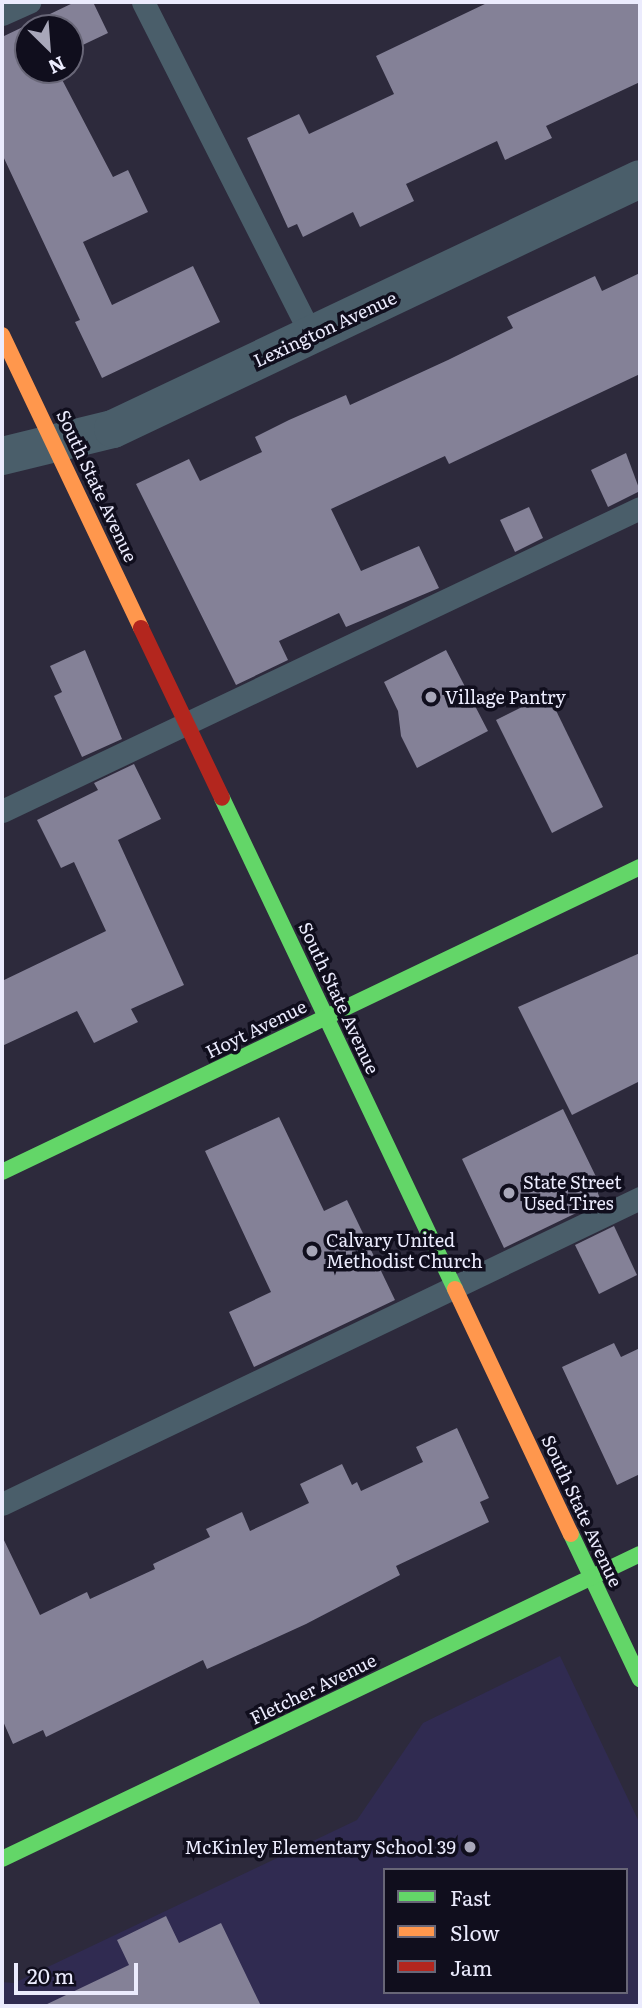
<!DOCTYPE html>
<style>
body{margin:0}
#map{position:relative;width:642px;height:2008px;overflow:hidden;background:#2d2a3c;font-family:Literata,serif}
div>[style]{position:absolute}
.built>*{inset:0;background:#302b51}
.building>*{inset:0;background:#848197}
.lane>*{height:23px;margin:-11.5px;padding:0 11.5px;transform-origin:11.5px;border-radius:11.5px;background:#4a5e6a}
.street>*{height:38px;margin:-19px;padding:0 19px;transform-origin:19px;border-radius:19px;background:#4a5e6a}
.fast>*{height:16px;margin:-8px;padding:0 8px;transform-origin:8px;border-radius:8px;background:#63d668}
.slow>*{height:16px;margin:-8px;padding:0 8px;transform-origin:8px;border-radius:8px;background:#ff974d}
.jam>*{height:16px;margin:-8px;padding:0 8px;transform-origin:8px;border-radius:8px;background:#b3261e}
.dots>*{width:19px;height:19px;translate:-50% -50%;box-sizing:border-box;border:4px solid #100e1d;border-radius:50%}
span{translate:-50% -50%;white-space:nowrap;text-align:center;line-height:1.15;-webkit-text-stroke:7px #100e1d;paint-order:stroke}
.street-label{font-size:18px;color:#ebebfd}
.poi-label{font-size:18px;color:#ebebfd}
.left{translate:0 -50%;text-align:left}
.right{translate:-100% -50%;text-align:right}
.frame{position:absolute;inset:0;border:4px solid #ebebfd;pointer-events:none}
.legend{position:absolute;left:383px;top:1868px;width:245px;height:126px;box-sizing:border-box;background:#100e1d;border:2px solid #686677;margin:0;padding:9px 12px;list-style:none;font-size:21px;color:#ebebfd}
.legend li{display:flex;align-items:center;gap:14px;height:35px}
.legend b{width:35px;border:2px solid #686677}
.north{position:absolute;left:14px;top:14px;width:70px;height:70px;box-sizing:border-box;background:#100e1d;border:2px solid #686677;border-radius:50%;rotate:155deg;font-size:19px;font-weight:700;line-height:28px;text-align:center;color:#ebebfd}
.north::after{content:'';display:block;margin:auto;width:24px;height:32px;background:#a8a7b9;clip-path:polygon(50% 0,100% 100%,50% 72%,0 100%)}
.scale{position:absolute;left:14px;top:1963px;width:124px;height:32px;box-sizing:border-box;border:4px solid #ebebfd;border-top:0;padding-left:9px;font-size:21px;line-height:24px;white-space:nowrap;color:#ebebfd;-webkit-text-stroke:5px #100e1d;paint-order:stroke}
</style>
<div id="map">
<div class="built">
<i style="clip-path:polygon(evenodd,560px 1656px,640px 1824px,640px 2006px,2px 2006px,2px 1982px,14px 1983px,357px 1820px,423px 1723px,560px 1656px,385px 1870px,626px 1870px,626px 1992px,385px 1992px,385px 1870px)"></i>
</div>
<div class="building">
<i style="clip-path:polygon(75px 2px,93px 2px,108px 33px,70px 51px,70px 28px,28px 28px,28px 70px,57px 70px,113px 177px,128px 170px,148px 212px,83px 242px,112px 305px,193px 266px,220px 322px,102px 378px,75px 322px,80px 320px,2px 154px,2px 37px)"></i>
<i style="clip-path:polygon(489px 2px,640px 2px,640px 82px,546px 126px,552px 138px,505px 160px,497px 141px,406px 184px,414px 201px,360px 227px,353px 212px,303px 237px,297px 224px,288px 228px,247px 138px,299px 114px,309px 134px,394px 94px,376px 56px)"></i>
<i style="clip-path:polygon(640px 273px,640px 374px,449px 464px,445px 456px,331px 509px,361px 571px,419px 546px,439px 588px,346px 627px,339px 613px,279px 641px,288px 660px,236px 685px,136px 484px,189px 459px,200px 481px,262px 452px,255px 437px,289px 420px,346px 395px,350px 405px,448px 360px,513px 328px,507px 317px,595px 276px,602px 291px)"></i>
<i style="clip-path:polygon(626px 453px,640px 491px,608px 507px,591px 470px)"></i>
<i style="clip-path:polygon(529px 507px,543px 538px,515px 552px,500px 520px)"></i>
<i style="clip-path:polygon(85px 650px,122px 739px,82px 757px,54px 696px,62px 692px,50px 666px)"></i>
<i style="clip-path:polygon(446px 650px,488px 731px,417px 768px,401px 736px,398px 711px,384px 682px)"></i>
<i style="clip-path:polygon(548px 694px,603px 807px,552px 833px,496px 720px)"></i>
<i style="clip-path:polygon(134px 764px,161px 819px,118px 840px,184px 985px,131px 1009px,138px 1022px,94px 1043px,77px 1011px,2px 1046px,2px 981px,106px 931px,74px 862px,61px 868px,37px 820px,98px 790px,94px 783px)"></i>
<i style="clip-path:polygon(640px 953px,640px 1081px,572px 1115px,518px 1007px)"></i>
<i style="clip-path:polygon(563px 1109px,602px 1189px,597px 1191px,601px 1201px,504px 1248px,462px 1159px)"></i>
<i style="clip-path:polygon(279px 1117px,324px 1211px,347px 1200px,395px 1300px,254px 1367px,229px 1312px,271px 1292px,205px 1151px)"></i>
<i style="clip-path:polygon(614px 1226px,637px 1275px,599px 1294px,575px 1245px)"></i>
<i style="clip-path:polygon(614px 1343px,621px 1357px,640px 1348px,640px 1474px,617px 1485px,562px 1367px)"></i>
<i style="clip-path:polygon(457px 1428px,489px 1498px,480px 1502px,489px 1522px,396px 1566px,400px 1575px,306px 1624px,207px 1669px,203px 1660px,46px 1737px,43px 1730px,13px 1744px,2px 1719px,2px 1536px,40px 1615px,87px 1592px,90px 1599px,155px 1569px,153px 1564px,210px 1537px,206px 1529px,242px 1512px,250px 1531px,309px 1503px,300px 1484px,342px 1464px,352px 1485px,357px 1482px,361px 1491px,423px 1462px,416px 1447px)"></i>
<i style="clip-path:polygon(166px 1916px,179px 1943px,221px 1923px,261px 2006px,43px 2006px,129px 1965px,117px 1940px)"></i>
</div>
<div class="lane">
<i style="left:143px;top:2px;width:373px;rotate:63.2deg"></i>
<i style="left:2px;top:14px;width:30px;rotate:-24deg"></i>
<i style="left:2px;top:811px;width:706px;rotate:-25.4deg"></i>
<i style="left:2px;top:1504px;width:708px;rotate:-25.62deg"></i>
</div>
<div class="street">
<i style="left:2px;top:456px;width:114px;rotate:-13.7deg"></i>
<i style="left:113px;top:429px;width:583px;rotate:-25.38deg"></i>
</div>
<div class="fast">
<i style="left:222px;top:798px;width:543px;rotate:64.61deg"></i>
<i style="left:2px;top:1172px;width:707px;rotate:-25.55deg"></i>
<i style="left:571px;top:1534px;width:161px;rotate:64.6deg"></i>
<i style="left:2px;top:1859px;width:707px;rotate:-25.55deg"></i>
</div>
<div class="slow">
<i style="left:2px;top:335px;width:324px;rotate:64.6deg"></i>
<i style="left:455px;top:1289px;width:271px;rotate:64.7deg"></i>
</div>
<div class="jam">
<i style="left:141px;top:628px;width:188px;rotate:64.5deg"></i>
</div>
<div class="dots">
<i style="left:431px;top:697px;background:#a8a7b9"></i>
<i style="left:509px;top:1193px;background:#a8a7b9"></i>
<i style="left:312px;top:1251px;background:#a8a7b9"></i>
<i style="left:470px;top:1847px;background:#a8a7b9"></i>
</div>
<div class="street-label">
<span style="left:325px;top:329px;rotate:-25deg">Lexington Avenue</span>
<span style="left:97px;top:486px;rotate:65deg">South State Avenue</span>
<span style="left:339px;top:998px;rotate:65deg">South State Avenue</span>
<span style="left:256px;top:1029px;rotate:-26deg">Hoyt Avenue</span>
<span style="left:582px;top:1511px;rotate:65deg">South State Avenue</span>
<span style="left:313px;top:1689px;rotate:-26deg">Fletcher Avenue</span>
</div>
<div class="poi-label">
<span class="left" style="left:445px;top:697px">Village Pantry</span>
<span class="left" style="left:523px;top:1193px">State Street<br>Used Tires</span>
<span class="left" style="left:326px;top:1251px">Calvary United<br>Methodist Church</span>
<span class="right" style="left:456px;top:1847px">McKinley Elementary School 39</span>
</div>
<div class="frame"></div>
<ul class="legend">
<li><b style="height:9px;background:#63d668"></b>Fast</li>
<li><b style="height:9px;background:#ff974d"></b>Slow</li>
<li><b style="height:9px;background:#b3261e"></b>Jam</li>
</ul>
<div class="north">N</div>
<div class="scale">20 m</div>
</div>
